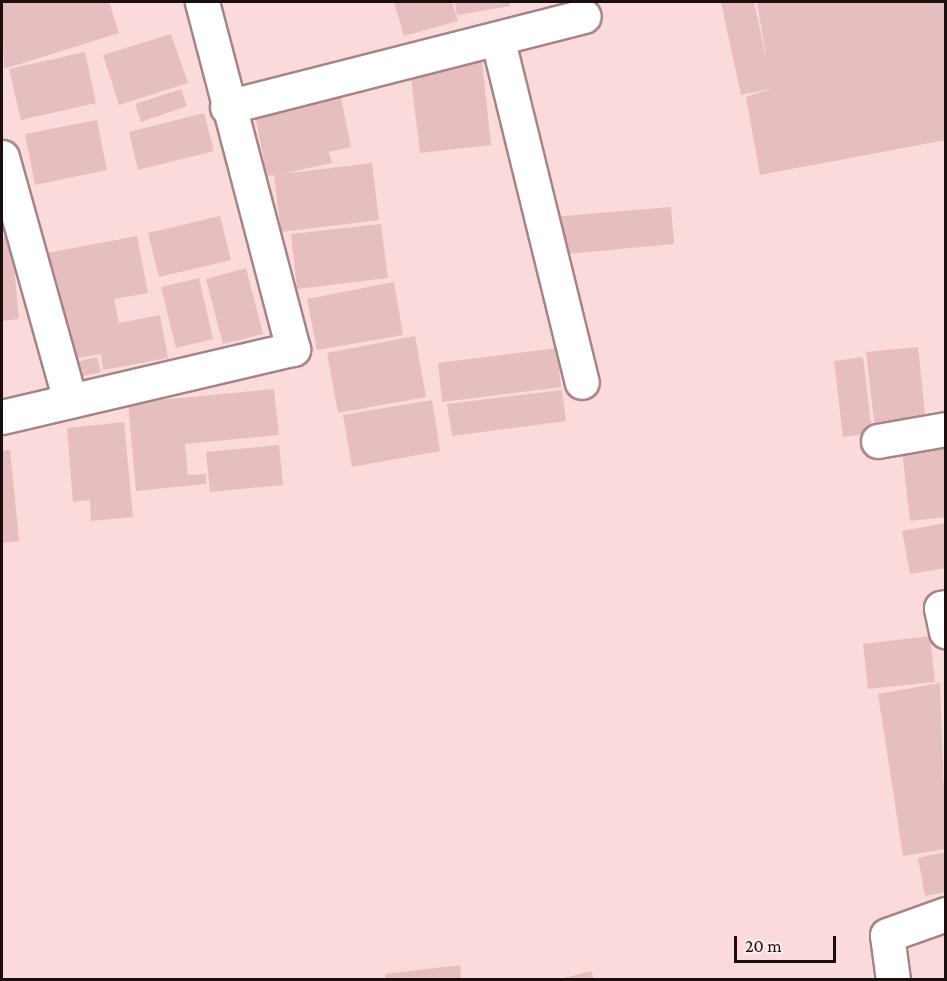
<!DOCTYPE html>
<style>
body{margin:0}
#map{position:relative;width:947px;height:981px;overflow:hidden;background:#fbdadb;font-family:"Crimson Pro",serif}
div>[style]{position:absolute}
.building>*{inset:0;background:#e6bec0}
.roads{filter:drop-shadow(2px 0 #a88385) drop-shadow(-2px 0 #a88385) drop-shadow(0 2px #a88385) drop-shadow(0 -2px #a88385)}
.minor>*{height:33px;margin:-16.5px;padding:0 16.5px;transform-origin:16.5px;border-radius:16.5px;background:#fff}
span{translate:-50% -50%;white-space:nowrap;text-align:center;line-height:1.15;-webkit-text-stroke:4.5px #fcecec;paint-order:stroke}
.frame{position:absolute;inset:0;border:3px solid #1b0e0f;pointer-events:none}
.scale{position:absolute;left:734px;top:936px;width:102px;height:27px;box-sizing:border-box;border:3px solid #1b0e0f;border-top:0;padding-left:8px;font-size:18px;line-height:21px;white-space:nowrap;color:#1b0e0f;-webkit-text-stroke:4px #fcecec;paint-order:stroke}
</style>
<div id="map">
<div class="building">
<i style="clip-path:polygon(2px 2px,109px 2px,119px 33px,4px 69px)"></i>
<i style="clip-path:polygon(394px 2px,452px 2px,458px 21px,404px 36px)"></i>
<i style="clip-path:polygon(455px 2px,510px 2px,510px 6px,457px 15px)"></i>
<i style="clip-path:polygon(721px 2px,754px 2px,767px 62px,757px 2px,946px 2px,946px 140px,760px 175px,746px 97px,773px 88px,741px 95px)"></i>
<i style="clip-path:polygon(171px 34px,188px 83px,119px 105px,103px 55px)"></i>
<i style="clip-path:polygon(85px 52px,96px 103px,21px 120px,9px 69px)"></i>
<i style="clip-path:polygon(482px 62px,491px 145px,420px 153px,410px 70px)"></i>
<i style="clip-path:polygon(181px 89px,187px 106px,141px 122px,135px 104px)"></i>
<i style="clip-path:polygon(341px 98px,351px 147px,329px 152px,332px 163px,282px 174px,372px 163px,379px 220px,281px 232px,274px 175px,267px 176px,255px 115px)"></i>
<i style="clip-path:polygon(204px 113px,214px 151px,138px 170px,129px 132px)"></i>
<i style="clip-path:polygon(97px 120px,107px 170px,35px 185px,25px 134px)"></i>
<i style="clip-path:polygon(671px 207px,674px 244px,556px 255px,552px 217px)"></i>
<i style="clip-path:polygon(220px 216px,231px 260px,159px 277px,148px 233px)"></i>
<i style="clip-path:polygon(381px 224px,388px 278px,297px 289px,291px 234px)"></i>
<i style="clip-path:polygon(11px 236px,19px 319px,2px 321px,2px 237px)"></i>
<i style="clip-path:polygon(137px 236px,148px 293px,114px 299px,119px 323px,160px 315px,168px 358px,103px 370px,101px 354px,67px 360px,47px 253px)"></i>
<i style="clip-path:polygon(246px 268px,263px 334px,223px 344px,206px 279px)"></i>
<i style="clip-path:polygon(199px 278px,213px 339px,176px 348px,161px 287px)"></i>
<i style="clip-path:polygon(394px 282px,403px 335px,317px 350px,307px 299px)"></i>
<i style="clip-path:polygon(415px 336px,426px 397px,338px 413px,327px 353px)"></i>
<i style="clip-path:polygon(918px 347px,926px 423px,875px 428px,866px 352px)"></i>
<i style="clip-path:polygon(557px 348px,561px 387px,442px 402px,438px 363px)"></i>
<i style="clip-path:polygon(97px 357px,101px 372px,79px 377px,76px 362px)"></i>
<i style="clip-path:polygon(863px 357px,872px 433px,843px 437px,834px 361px)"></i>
<i style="clip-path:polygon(274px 389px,279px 435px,185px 444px,188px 475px,206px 474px,206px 484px,136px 491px,128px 403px)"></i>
<i style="clip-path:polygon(562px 390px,566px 421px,452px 436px,447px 404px)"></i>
<i style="clip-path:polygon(432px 400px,440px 451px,352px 467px,343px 415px)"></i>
<i style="clip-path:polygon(124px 422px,133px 517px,91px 521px,90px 500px,73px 502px,67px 428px)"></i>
<i style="clip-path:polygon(279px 445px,283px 485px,210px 492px,206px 452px)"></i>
<i style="clip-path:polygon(946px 445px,946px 517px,910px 521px,902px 450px)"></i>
<i style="clip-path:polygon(10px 450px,19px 541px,2px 543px,2px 451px)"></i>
<i style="clip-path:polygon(946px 523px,946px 568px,910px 574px,902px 531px)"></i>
<i style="clip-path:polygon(930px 636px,935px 682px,868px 689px,863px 644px)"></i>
<i style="clip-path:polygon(940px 683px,946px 849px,903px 856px,878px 694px)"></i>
<i style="clip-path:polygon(946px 852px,946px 892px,925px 896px,918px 858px)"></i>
<i style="clip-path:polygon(460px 965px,461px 980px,386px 980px,385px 974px)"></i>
<i style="clip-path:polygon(591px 971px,594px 980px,560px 980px,560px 979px)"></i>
</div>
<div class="roads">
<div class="minor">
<i style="left:498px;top:41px;width:351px;rotate:76.2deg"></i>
<i style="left:227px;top:107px;width:368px;rotate:-14.3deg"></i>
<i style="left:2px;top:157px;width:253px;rotate:74.4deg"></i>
<i style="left:2px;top:417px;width:299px;rotate:-13.2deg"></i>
<i style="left:293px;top:349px;width:359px;rotate:-104.7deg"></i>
<i style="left:878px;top:441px;width:69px;rotate:-10deg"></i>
<i style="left:946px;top:607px;width:5px;rotate:169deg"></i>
<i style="left:941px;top:608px;width:24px;rotate:78deg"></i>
<i style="left:893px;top:980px;width:45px;rotate:-97.6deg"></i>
<i style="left:887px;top:935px;width:63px;rotate:-19.6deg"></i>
</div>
</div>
<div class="frame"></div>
<div class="scale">20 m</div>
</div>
